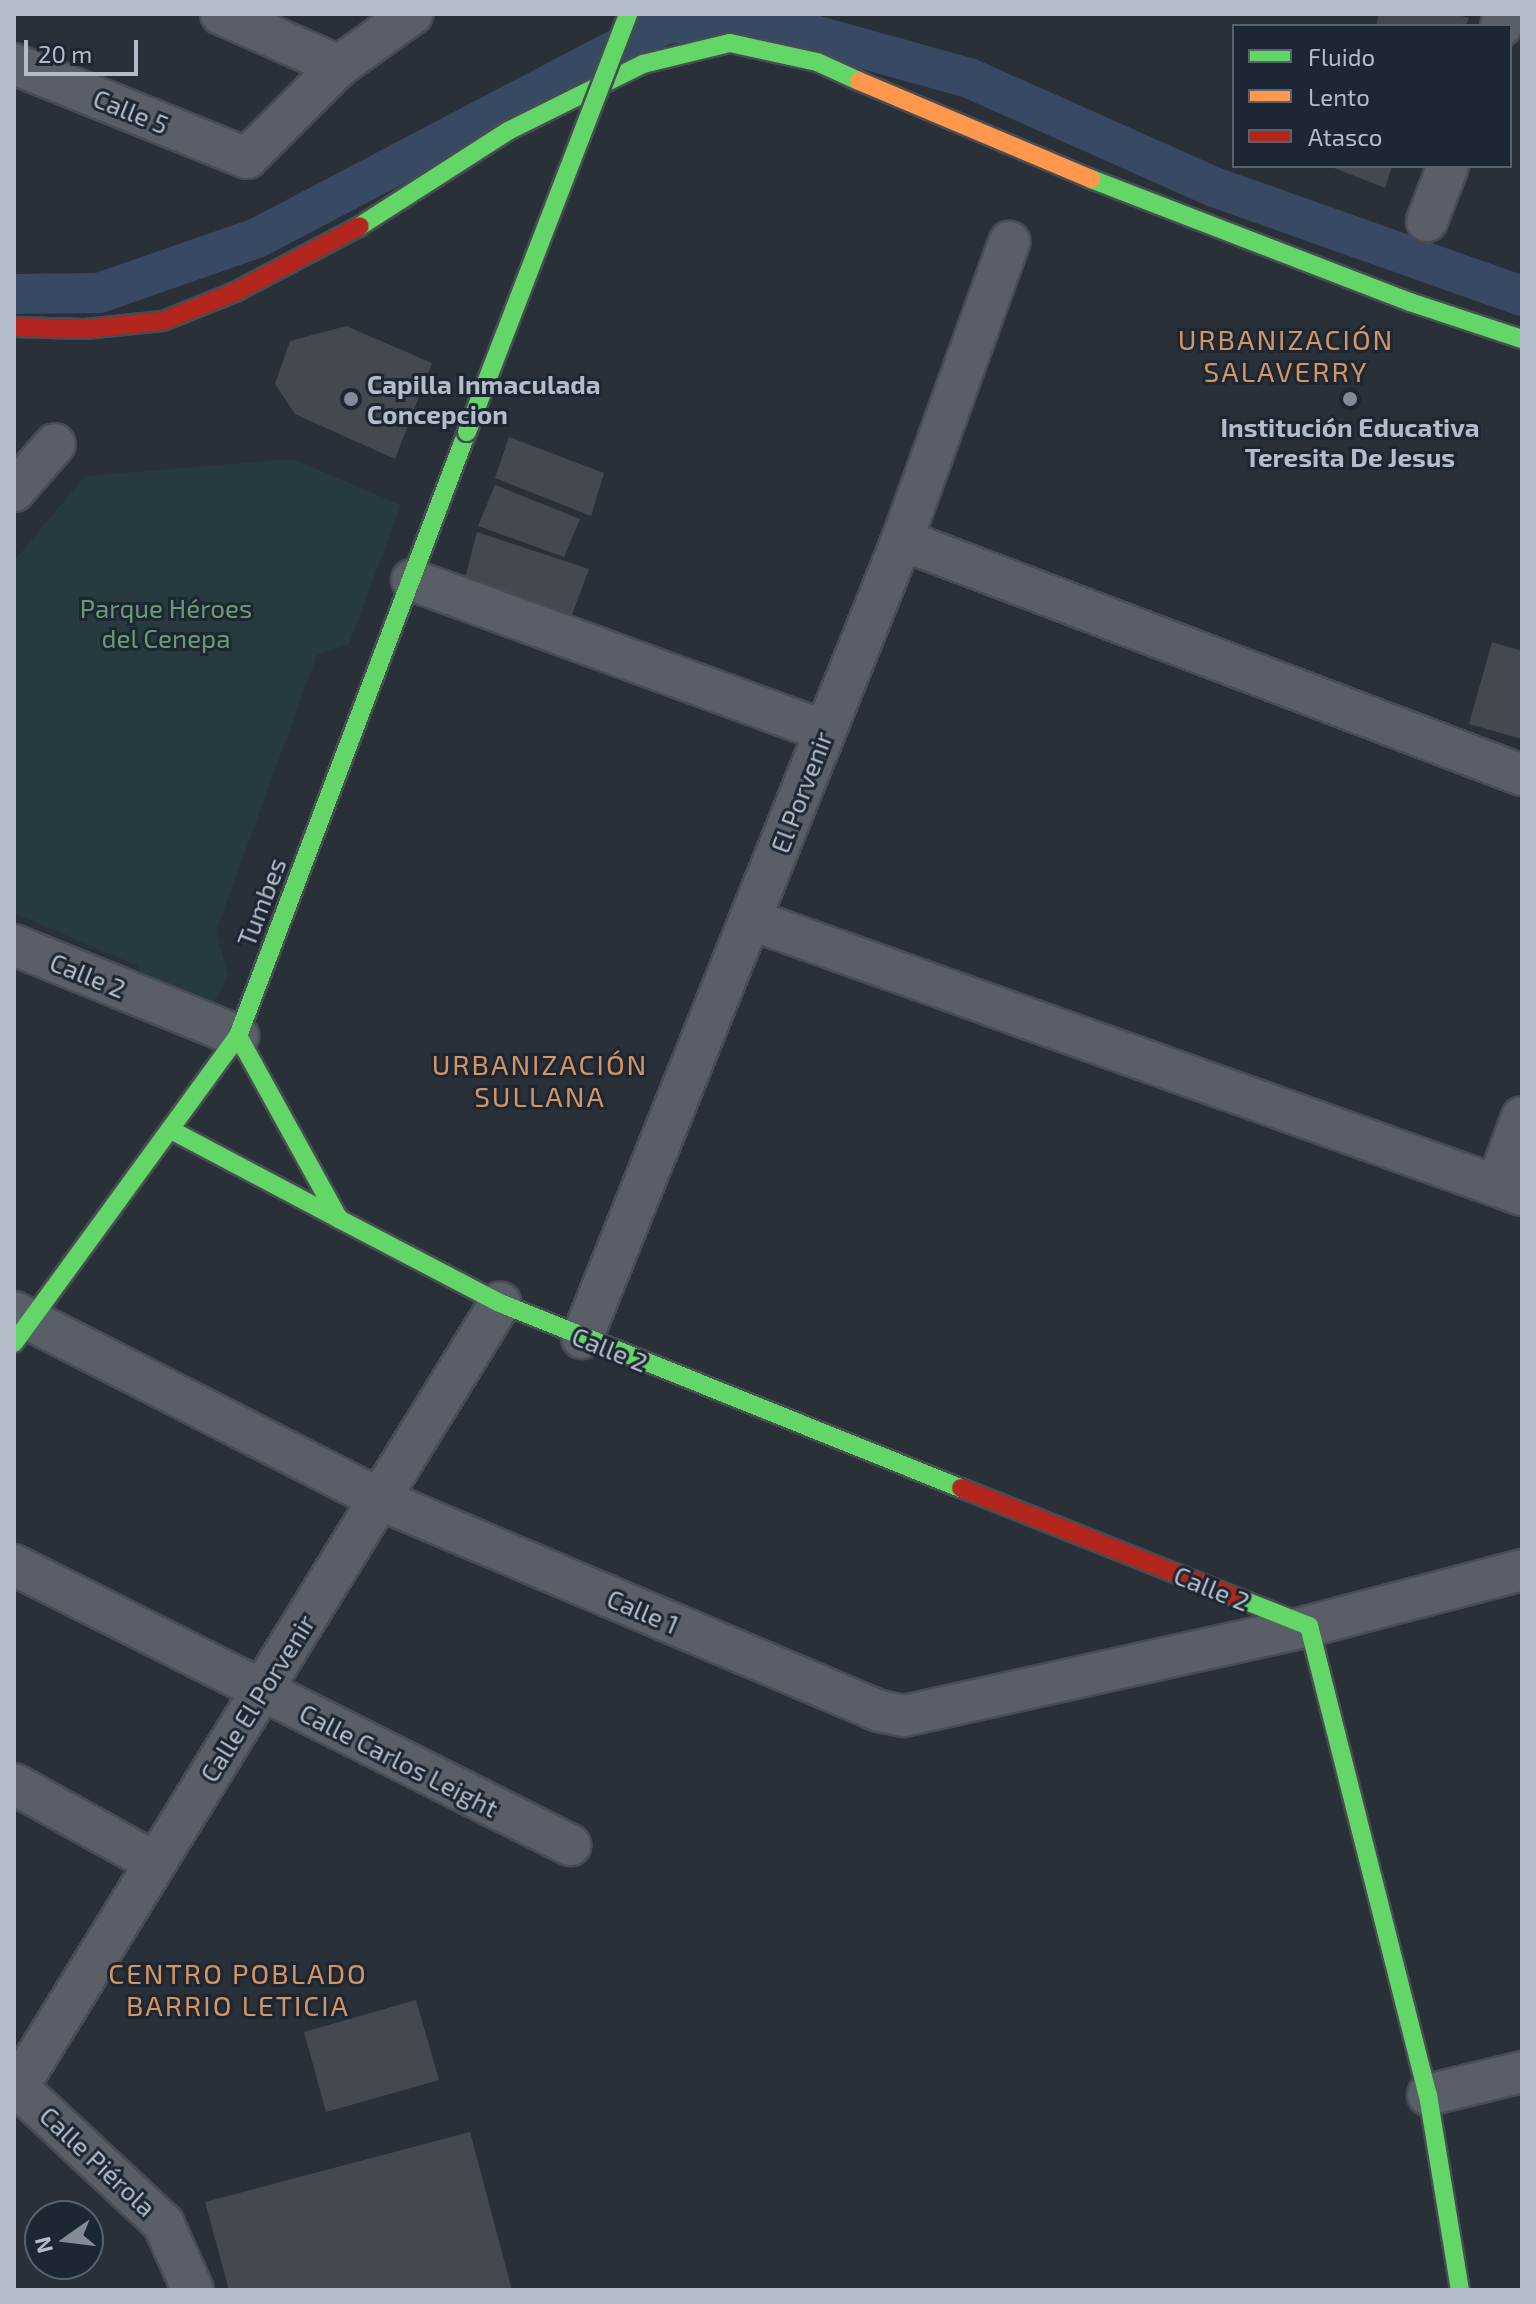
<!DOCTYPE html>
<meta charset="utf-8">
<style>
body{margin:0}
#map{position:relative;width:1536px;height:2304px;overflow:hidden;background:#2a3038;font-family:"Exo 2",sans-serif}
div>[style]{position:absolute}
.green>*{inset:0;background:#273a3e}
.canal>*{height:40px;margin:-20px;padding:0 20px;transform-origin:20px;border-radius:20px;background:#384963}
.building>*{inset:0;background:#444950}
.roads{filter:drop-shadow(2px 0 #484c53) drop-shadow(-2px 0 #484c53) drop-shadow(0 2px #484c53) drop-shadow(0 -2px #484c53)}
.street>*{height:40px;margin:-20px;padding:0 20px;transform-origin:20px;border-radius:20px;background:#5a5e66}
.fast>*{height:18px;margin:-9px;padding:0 9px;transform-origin:9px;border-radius:9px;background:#63d668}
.slow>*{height:18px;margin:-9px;padding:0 9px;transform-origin:9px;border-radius:9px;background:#ff974d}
.jam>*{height:18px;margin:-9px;padding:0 9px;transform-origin:9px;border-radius:9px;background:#b3261e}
.bridges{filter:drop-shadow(2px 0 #484c53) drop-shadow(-2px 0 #484c53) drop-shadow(0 2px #484c53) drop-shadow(0 -2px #484c53)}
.fast-bridge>*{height:18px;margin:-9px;padding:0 9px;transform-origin:9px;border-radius:9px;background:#63d668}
.dots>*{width:22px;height:22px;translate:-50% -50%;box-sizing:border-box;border:4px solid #1d2633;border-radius:50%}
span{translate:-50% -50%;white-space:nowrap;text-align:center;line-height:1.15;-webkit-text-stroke:6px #1d2633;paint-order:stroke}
.street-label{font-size:26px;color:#b4bcc9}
.poi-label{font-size:26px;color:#b4bcc9;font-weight:700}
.left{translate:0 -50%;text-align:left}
.park-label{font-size:26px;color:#6b9a76}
.neighbourhood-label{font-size:28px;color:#d59563;letter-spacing:2px}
.frame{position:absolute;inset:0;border:16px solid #b4bcc9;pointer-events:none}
.legend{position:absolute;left:1232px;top:24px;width:280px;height:144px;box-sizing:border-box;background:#1d2633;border:2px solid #59626f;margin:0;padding:10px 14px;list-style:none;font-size:24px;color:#b4bcc9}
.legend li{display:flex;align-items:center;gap:16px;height:40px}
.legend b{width:40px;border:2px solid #59626f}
.north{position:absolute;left:24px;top:2200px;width:80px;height:80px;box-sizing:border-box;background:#1d2633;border:2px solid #59626f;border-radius:50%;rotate:256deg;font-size:22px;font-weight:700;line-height:32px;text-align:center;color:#b4bcc9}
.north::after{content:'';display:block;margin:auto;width:28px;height:36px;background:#848b96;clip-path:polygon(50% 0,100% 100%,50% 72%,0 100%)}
.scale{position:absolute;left:24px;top:40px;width:114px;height:36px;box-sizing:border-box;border:4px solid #b4bcc9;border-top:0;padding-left:10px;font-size:24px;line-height:28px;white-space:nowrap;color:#b4bcc9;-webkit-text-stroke:6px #1d2633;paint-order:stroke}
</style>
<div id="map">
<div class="green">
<i style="clip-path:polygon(293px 459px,401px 505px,349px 644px,317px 655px,216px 931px,228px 976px,212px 1006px,146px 992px,138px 966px,14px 913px,14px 561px,85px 476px)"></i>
</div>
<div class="canal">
<i style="left:14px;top:294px;width:85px;rotate:-0.7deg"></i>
<i style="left:99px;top:293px;width:167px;rotate:-19.2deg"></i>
<i style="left:257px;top:238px;width:461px;rotate:-27.7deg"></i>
<i style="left:665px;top:24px;width:91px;rotate:-3.1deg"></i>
<i style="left:756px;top:19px;width:221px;rotate:15.5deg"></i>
<i style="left:969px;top:78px;width:268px;rotate:24deg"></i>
<i style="left:1214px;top:187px;width:327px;rotate:19.5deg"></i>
</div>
<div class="building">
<i style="clip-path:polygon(1379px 14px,1454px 14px,1469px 18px,1466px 26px,1376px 26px)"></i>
<i style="clip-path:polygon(1329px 166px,1392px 166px,1385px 188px)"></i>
<i style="clip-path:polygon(346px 326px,432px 363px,395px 459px,295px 414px,275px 384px,290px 341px)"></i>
<i style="clip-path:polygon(509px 437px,604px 473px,591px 516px,495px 478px)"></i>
<i style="clip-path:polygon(495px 485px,580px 519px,564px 557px,478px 526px)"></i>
<i style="clip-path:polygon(477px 532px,589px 569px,571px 617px,464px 582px)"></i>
<i style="clip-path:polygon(1492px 642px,1522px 651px,1522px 739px,1469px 724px)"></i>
<i style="clip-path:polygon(416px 2000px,439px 2080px,326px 2112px,304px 2032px)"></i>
<i style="clip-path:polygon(470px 2132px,512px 2290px,229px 2290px,205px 2202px)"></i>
</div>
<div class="roads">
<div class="street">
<i style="left:221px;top:14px;width:129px;rotate:23.8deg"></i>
<i style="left:1501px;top:26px;width:13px;rotate:-72deg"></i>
<i style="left:14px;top:64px;width:251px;rotate:22deg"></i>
<i style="left:247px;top:158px;width:130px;rotate:-45deg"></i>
<i style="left:339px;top:66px;width:90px;rotate:-35.5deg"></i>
<i style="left:1427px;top:221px;width:59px;rotate:-69.1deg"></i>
<i style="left:14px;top:491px;width:62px;rotate:-48.9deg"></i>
<i style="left:902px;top:540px;width:663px;rotate:20.76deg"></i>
<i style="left:412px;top:580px;width:440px;rotate:20.1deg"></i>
<i style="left:752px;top:920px;width:818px;rotate:19.65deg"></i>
<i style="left:14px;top:945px;width:242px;rotate:22.1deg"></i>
<i style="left:1498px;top:1182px;width:69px;rotate:-69.7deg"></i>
<i style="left:14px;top:1312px;width:410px;rotate:27.1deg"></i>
<i style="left:379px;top:1499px;width:543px;rotate:22.98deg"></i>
<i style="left:879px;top:1711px;width:25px;rotate:11deg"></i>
<i style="left:904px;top:1716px;width:415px;rotate:-12.5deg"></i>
<i style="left:1309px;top:1626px;width:220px;rotate:-14.7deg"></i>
<i style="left:582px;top:1338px;width:860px;rotate:-68.15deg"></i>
<i style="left:902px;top:540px;width:317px;rotate:-70.2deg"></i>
<i style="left:14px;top:1565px;width:623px;rotate:26.73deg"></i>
<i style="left:14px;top:1784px;width:162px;rotate:29.1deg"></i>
<i style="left:14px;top:2084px;width:204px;rotate:43deg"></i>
<i style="left:163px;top:2223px;width:73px;rotate:65.9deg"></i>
<i style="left:14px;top:2093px;width:928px;rotate:-58.4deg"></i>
<i style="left:1428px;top:2095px;width:97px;rotate:-13.7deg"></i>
</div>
<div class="fast">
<i style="left:1091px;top:179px;width:342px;rotate:21.1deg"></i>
<i style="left:1410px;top:302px;width:118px;rotate:18.3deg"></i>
<i style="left:360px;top:226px;width:176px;rotate:-32.7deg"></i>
<i style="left:508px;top:131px;width:151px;rotate:-26.4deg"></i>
<i style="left:643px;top:64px;width:89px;rotate:-13.6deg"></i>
<i style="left:730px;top:43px;width:89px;rotate:12.3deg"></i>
<i style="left:817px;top:62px;width:46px;rotate:24.3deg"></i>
<i style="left:238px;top:1036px;width:209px;rotate:61.1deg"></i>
<i style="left:339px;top:1219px;width:182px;rotate:27.6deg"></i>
<i style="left:500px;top:1303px;width:497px;rotate:21.9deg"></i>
<i style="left:171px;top:1130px;width:190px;rotate:27.9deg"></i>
<i style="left:14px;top:1343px;width:380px;rotate:-53.9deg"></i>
<i style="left:238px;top:1036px;width:646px;rotate:-69.24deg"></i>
<i style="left:1233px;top:1596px;width:82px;rotate:21.5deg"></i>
<i style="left:1309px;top:1626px;width:484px;rotate:75.8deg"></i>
<i style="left:1428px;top:2095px;width:198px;rotate:80.7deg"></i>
</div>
<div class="slow">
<i style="left:859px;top:81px;width:252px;rotate:22.9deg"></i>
</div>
<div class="jam">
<i style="left:14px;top:327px;width:71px;rotate:1.6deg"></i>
<i style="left:85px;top:329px;width:78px;rotate:-5.9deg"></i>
<i style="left:163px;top:321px;width:78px;rotate:-21.9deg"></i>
<i style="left:235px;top:292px;width:141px;rotate:-27.8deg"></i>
<i style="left:961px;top:1488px;width:293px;rotate:21.7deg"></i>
</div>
</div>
<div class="bridges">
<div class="fast-bridge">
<i style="left:467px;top:432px;width:448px;rotate:-68.9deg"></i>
</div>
</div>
<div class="dots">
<i style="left:351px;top:399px;background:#848b96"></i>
<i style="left:1350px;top:399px;background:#848b96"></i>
</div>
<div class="street-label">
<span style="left:131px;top:111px;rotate:22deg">Calle 5</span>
<span style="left:801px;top:792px;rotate:-69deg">El Porvenir</span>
<span style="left:261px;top:902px;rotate:-69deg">Tumbes</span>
<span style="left:88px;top:975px;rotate:22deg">Calle 2</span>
<span style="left:610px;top:1349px;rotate:22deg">Calle 2</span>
<span style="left:1212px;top:1588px;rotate:22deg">Calle 2</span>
<span style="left:643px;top:1611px;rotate:23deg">Calle 1</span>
<span style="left:257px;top:1698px;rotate:-58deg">Calle El Porvenir</span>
<span style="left:399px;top:1760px;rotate:27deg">Calle Carlos Leight</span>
<span style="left:98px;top:2161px;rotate:43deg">Calle Piérola</span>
</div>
<div class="poi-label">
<span class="left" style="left:367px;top:399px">Capilla Inmaculada<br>Concepcion</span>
<span style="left:1350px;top:442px">Institución Educativa<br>Teresita De Jesus</span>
</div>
<div class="park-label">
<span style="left:166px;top:623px">Parque Héroes<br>del Cenepa</span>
</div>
<div class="neighbourhood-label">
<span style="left:1286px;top:355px">URBANIZACIÓN<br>SALAVERRY</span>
<span style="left:540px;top:1080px">URBANIZACIÓN<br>SULLANA</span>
<span style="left:238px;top:1989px">CENTRO POBLADO<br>BARRIO LETICIA</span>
</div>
<div class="frame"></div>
<ul class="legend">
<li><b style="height:10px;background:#63d668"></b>Fluido</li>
<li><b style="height:10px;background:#ff974d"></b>Lento</li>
<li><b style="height:10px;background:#b3261e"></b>Atasco</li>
</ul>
<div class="north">N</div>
<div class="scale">20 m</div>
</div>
